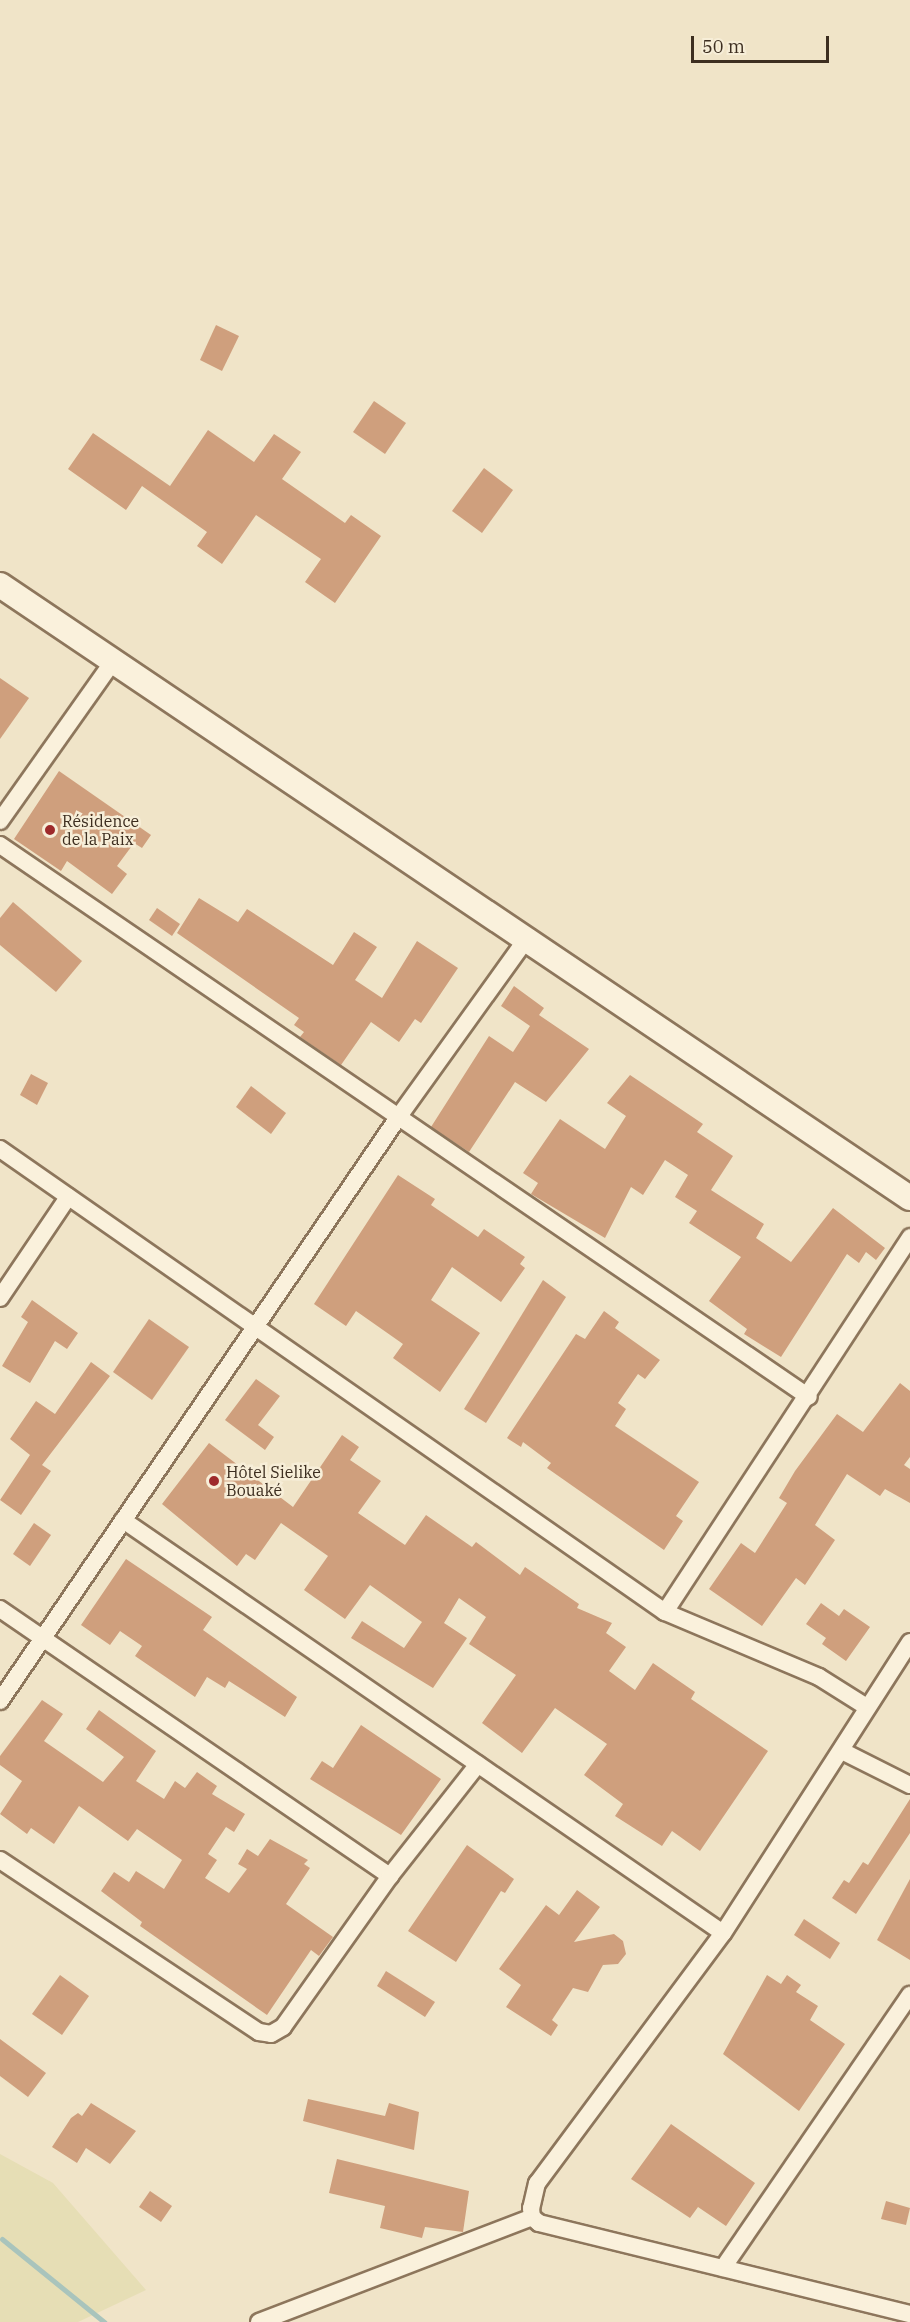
<!DOCTYPE html>
<meta charset="utf-8">
<style>
body{margin:0}
#map{position:relative;width:910px;height:2322px;overflow:hidden;background:#f0e4c8;font-family:"IBM Plex Serif",serif}
div>[style]{position:absolute}
.farmland>*{inset:0;background:#e6deb5}
.stream>*{height:5px;margin:-2.5px;padding:0 2.5px;transform-origin:2.5px;border-radius:2.5px;background:#a9c4bc}
.building>*{inset:0;background:#cf9f7d}
.roads{filter:drop-shadow(2px 0 #8d765c) drop-shadow(-2px 0 #8d765c) drop-shadow(0 2px #8d765c) drop-shadow(0 -2px #8d765c)}
.street>*{height:16px;margin:-8px;padding:0 8px;transform-origin:8px;border-radius:8px;background:#faf1dc}
.secondary>*{height:24px;margin:-12px;padding:0 12px;transform-origin:12px;border-radius:12px;background:#faf1dc}
.dots>*{width:16px;height:16px;translate:-50% -50%;box-sizing:border-box;border:3px solid #f7eed8;border-radius:50%}
span{translate:-50% -50%;white-space:nowrap;text-align:center;line-height:1.15;-webkit-text-stroke:5px #f7eed8;paint-order:stroke}
.poi-label{font-size:16px;color:#3d2e20}
.left{translate:0 -50%;text-align:left}
.scale{position:absolute;left:691px;top:36px;width:138px;height:27px;box-sizing:border-box;border:3px solid #3d2e20;border-top:0;padding-left:8px;font-size:18px;line-height:21px;white-space:nowrap;color:#3d2e20;-webkit-text-stroke:4px #f7eed8;paint-order:stroke}
</style>
<div id="map">
<div class="farmland">
<i style="clip-path:polygon(0 2154px,53px 2183px,146px 2290px,78px 2322px,0 2322px)"></i>
</div>
<div class="stream">
<i style="left:2px;top:2239px;width:132px;rotate:39.1deg"></i>
</div>
<div class="building">
<i style="clip-path:polygon(216px 325px,239px 336px,222px 371px,200px 360px)"></i>
<i style="clip-path:polygon(374px 401px,406px 423px,385px 454px,353px 432px)"></i>
<i style="clip-path:polygon(208px 430px,254px 462px,274px 434px,301px 452px,282px 479px,345px 523px,351px 515px,381px 536px,335px 603px,305px 582px,321px 559px,256px 515px,222px 564px,197px 546px,207px 532px,142px 486px,126px 510px,68px 469px,93px 433px,170px 486px)"></i>
<i style="clip-path:polygon(484px 468px,513px 490px,482px 533px,452px 511px)"></i>
<i style="clip-path:polygon(0 678px,29px 698px,0 739px)"></i>
<i style="clip-path:polygon(59px 771px,151px 835px,142px 848px,134px 843px,117px 866px,127px 874px,112px 894px,67px 861px,61px 871px,14px 839px)"></i>
<i style="clip-path:polygon(199px 898px,238px 922px,247px 909px,333px 965px,354px 932px,377px 947px,355px 980px,382px 998px,417px 941px,458px 968px,421px 1023px,415px 1019px,399px 1042px,371px 1022px,341px 1065px,300px 1037px,304px 1032px,294px 1025px,299px 1018px,177px 933px)"></i>
<i style="clip-path:polygon(13px 902px,82px 961px,56px 992px,0 945px,0 918px)"></i>
<i style="clip-path:polygon(157px 908px,180px 924px,172px 936px,149px 920px)"></i>
<i style="clip-path:polygon(514px 986px,544px 1008px,539px 1015px,589px 1049px,546px 1102px,515px 1082px,469px 1152px,431px 1127px,489px 1036px,513px 1052px,530px 1026px,501px 1006px)"></i>
<i style="clip-path:polygon(31px 1074px,48px 1083px,37px 1105px,20px 1095px)"></i>
<i style="clip-path:polygon(630px 1075px,703px 1124px,697px 1132px,733px 1156px,711px 1190px,764px 1224px,756px 1238px,791px 1262px,833px 1208px,885px 1248px,876px 1260px,866px 1252px,859px 1263px,847px 1254px,781px 1357px,744px 1334px,747px 1329px,709px 1301px,741px 1257px,689px 1223px,697px 1211px,675px 1197px,688px 1175px,665px 1160px,643px 1195px,631px 1187px,605px 1238px,531px 1194px,538px 1183px,523px 1173px,560px 1119px,605px 1149px,626px 1116px,607px 1103px)"></i>
<i style="clip-path:polygon(251px 1086px,286px 1113px,271px 1134px,236px 1107px)"></i>
<i style="clip-path:polygon(398px 1175px,435px 1199px,431px 1205px,478px 1237px,484px 1229px,525px 1257px,520px 1264px,525px 1268px,501px 1302px,452px 1267px,431px 1300px,480px 1333px,440px 1392px,393px 1358px,403px 1344px,356px 1311px,346px 1326px,314px 1304px)"></i>
<i style="clip-path:polygon(543px 1280px,566px 1297px,486px 1423px,464px 1409px)"></i>
<i style="clip-path:polygon(32px 1300px,78px 1333px,67px 1349px,55px 1341px,30px 1383px,2px 1366px,28px 1322px,21px 1317px)"></i>
<i style="clip-path:polygon(604px 1311px,619px 1322px,615px 1328px,660px 1360px,645px 1379px,638px 1374px,618px 1403px,626px 1409px,615px 1426px,699px 1482px,676px 1516px,683px 1521px,664px 1550px,547px 1468px,551px 1463px,523px 1442px,521px 1447px,507px 1438px,576px 1334px,585px 1339px)"></i>
<i style="clip-path:polygon(149px 1319px,189px 1347px,152px 1400px,113px 1372px)"></i>
<i style="clip-path:polygon(91px 1362px,110px 1376px,42px 1465px,51px 1471px,21px 1515px,0 1500px,30px 1455px,10px 1439px,36px 1401px,55px 1414px)"></i>
<i style="clip-path:polygon(256px 1379px,280px 1396px,258px 1425px,274px 1437px,265px 1450px,225px 1420px)"></i>
<i style="clip-path:polygon(900px 1383px,910px 1391px,910px 1457px,904px 1465px,910px 1469px,910px 1503px,885px 1489px,880px 1496px,847px 1474px,815px 1525px,835px 1540px,805px 1585px,796px 1578px,762px 1626px,709px 1589px,741px 1543px,755px 1553px,787px 1503px,779px 1498px,795px 1471px,837px 1414px,863px 1432px)"></i>
<i style="clip-path:polygon(342px 1435px,359px 1447px,350px 1460px,381px 1481px,358px 1513px,405px 1545px,426px 1515px,472px 1547px,476px 1542px,520px 1575px,525px 1567px,579px 1604px,577px 1608px,612px 1623px,606px 1633px,626px 1647px,609px 1671px,635px 1690px,653px 1663px,695px 1692px,691px 1699px,768px 1751px,700px 1851px,672px 1831px,662px 1846px,615px 1816px,623px 1804px,584px 1775px,607px 1744px,555px 1708px,522px 1753px,482px 1723px,516px 1675px,469px 1644px,486px 1617px,459px 1598px,444px 1623px,467px 1638px,433px 1688px,351px 1638px,362px 1621px,404px 1648px,422px 1622px,370px 1585px,345px 1619px,304px 1590px,328px 1556px,281px 1523px,255px 1560px,246px 1554px,237px 1566px,162px 1504px,209px 1443px,293px 1507px)"></i>
<i style="clip-path:polygon(34px 1523px,51px 1535px,30px 1566px,13px 1554px)"></i>
<i style="clip-path:polygon(126px 1559px,212px 1617px,203px 1630px,297px 1697px,285px 1717px,229px 1681px,225px 1688px,207px 1677px,195px 1697px,135px 1656px,142px 1646px,120px 1631px,110px 1645px,81px 1625px)"></i>
<i style="clip-path:polygon(821px 1603px,839px 1616px,844px 1609px,870px 1627px,846px 1661px,822px 1644px,826px 1638px,806px 1624px)"></i>
<i style="clip-path:polygon(42px 1700px,63px 1714px,44px 1741px,103px 1782px,124px 1757px,86px 1729px,99px 1710px,156px 1751px,136px 1781px,164px 1799px,175px 1781px,185px 1788px,197px 1772px,217px 1786px,212px 1794px,245px 1814px,234px 1832px,226px 1827px,208px 1854px,217px 1860px,205px 1878px,229px 1893px,247px 1869px,238px 1864px,247px 1849px,258px 1856px,270px 1839px,308px 1860px,304px 1864px,310px 1868px,286px 1904px,333px 1937px,319px 1956px,311px 1950px,267px 2015px,140px 1926px,142px 1922px,101px 1891px,114px 1872px,129px 1882px,136px 1871px,164px 1889px,182px 1860px,137px 1829px,128px 1841px,79px 1806px,54px 1844px,31px 1828px,27px 1834px,0 1814px,22px 1781px,0 1765px,0 1756px)"></i>
<i style="clip-path:polygon(361px 1725px,441px 1779px,401px 1835px,310px 1779px,322px 1761px,333px 1768px)"></i>
<i style="clip-path:polygon(910px 1799px,910px 1833px,856px 1914px,832px 1898px,844px 1880px,849px 1883px,863px 1862px,868px 1865px)"></i>
<i style="clip-path:polygon(467px 1845px,514px 1879px,505px 1893px,501px 1891px,456px 1962px,408px 1931px)"></i>
<i style="clip-path:polygon(910px 1879px,910px 1960px,877px 1940px)"></i>
<i style="clip-path:polygon(577px 1890px,600px 1907px,574px 1942px,614px 1934px,623px 1941px,626px 1954px,618px 1964px,603px 1965px,588px 1992px,573px 1988px,552px 2020px,558px 2025px,551px 2036px,506px 2007px,521px 1985px,499px 1969px,546px 1905px,559px 1915px)"></i>
<i style="clip-path:polygon(804px 1919px,840px 1943px,830px 1959px,794px 1935px)"></i>
<i style="clip-path:polygon(386px 1971px,435px 2002px,425px 2017px,377px 1986px)"></i>
<i style="clip-path:polygon(60px 1975px,89px 1996px,62px 2035px,32px 2014px)"></i>
<i style="clip-path:polygon(767px 1975px,781px 1984px,787px 1975px,801px 1985px,796px 1992px,818px 2006px,810px 2020px,845px 2044px,799px 2111px,723px 2054px)"></i>
<i style="clip-path:polygon(0 2039px,46px 2073px,28px 2097px,0 2076px)"></i>
<i style="clip-path:polygon(308px 2099px,385px 2116px,389px 2103px,419px 2112px,414px 2150px,303px 2121px)"></i>
<i style="clip-path:polygon(91px 2103px,136px 2131px,110px 2164px,86px 2148px,77px 2163px,52px 2147px,71px 2118px,78px 2113px,82px 2116px)"></i>
<i style="clip-path:polygon(671px 2124px,755px 2183px,726px 2226px,698px 2207px,690px 2218px,631px 2179px)"></i>
<i style="clip-path:polygon(337px 2159px,469px 2191px,463px 2232px,425px 2227px,422px 2238px,380px 2228px,385px 2206px,329px 2193px)"></i>
<i style="clip-path:polygon(150px 2191px,172px 2206px,161px 2222px,139px 2207px)"></i>
<i style="clip-path:polygon(886px 2201px,910px 2208px,906px 2225px,881px 2219px)"></i>
</div>
<div class="roads">
<div class="street">
<i style="left:0;top:821px;width:194px;rotate:-54.7deg"></i>
<i style="left:0;top:845px;width:979px;rotate:34.31deg"></i>
<i style="left:0;top:1149px;width:810px;rotate:34.85deg"></i>
<i style="left:665px;top:1612px;width:167px;rotate:22.9deg"></i>
<i style="left:819px;top:1677px;width:54px;rotate:32.2deg"></i>
<i style="left:0;top:1298px;width:122px;rotate:-56deg"></i>
<i style="left:123px;top:1520px;width:728px;rotate:34.54deg"></i>
<i style="left:0;top:1609px;width:473px;rotate:34.4deg"></i>
<i style="left:665px;top:1612px;width:448px;rotate:-56.8deg"></i>
<i style="left:910px;top:1642px;width:346px;rotate:122.7deg"></i>
<i style="left:723px;top:1933px;width:312px;rotate:126.6deg"></i>
<i style="left:537px;top:2183px;width:26px;rotate:103deg"></i>
<i style="left:531px;top:2208px;width:9px;rotate:84deg"></i>
<i style="left:532px;top:2217px;width:9px;rotate:41deg"></i>
<i style="left:539px;top:2223px;width:382px;rotate:13.8deg"></i>
<i style="left:0;top:1701px;width:705px;rotate:-55.7deg"></i>
<i style="left:397px;top:1119px;width:218px;rotate:-54.3deg"></i>
<i style="left:842px;top:1751px;width:76px;rotate:26.6deg"></i>
<i style="left:0;top:1860px;width:311px;rotate:33.6deg"></i>
<i style="left:259px;top:2032px;width:12px;rotate:9deg"></i>
<i style="left:271px;top:2034px;width:14px;rotate:-30deg"></i>
<i style="left:283px;top:2027px;width:185px;rotate:-54.7deg"></i>
<i style="left:390px;top:1876px;width:142px;rotate:-51.8deg"></i>
<i style="left:723px;top:2268px;width:331px;rotate:-55.6deg"></i>
<i style="left:259px;top:2322px;width:292px;rotate:-21deg"></i>
</div>
<div class="secondary">
<i style="left:0;top:585px;width:1097px;rotate:33.97deg"></i>
</div>
</div>
<div class="dots">
<i style="left:50px;top:830px;background:#9e2a2b"></i>
<i style="left:214px;top:1481px;background:#9e2a2b"></i>
</div>
<div class="poi-label">
<span class="left" style="left:62px;top:830px">Résidence<br>de la Paix</span>
<span class="left" style="left:226px;top:1481px">Hôtel Sielike<br>Bouaké</span>
</div>
<div class="scale">50 m</div>
</div>
